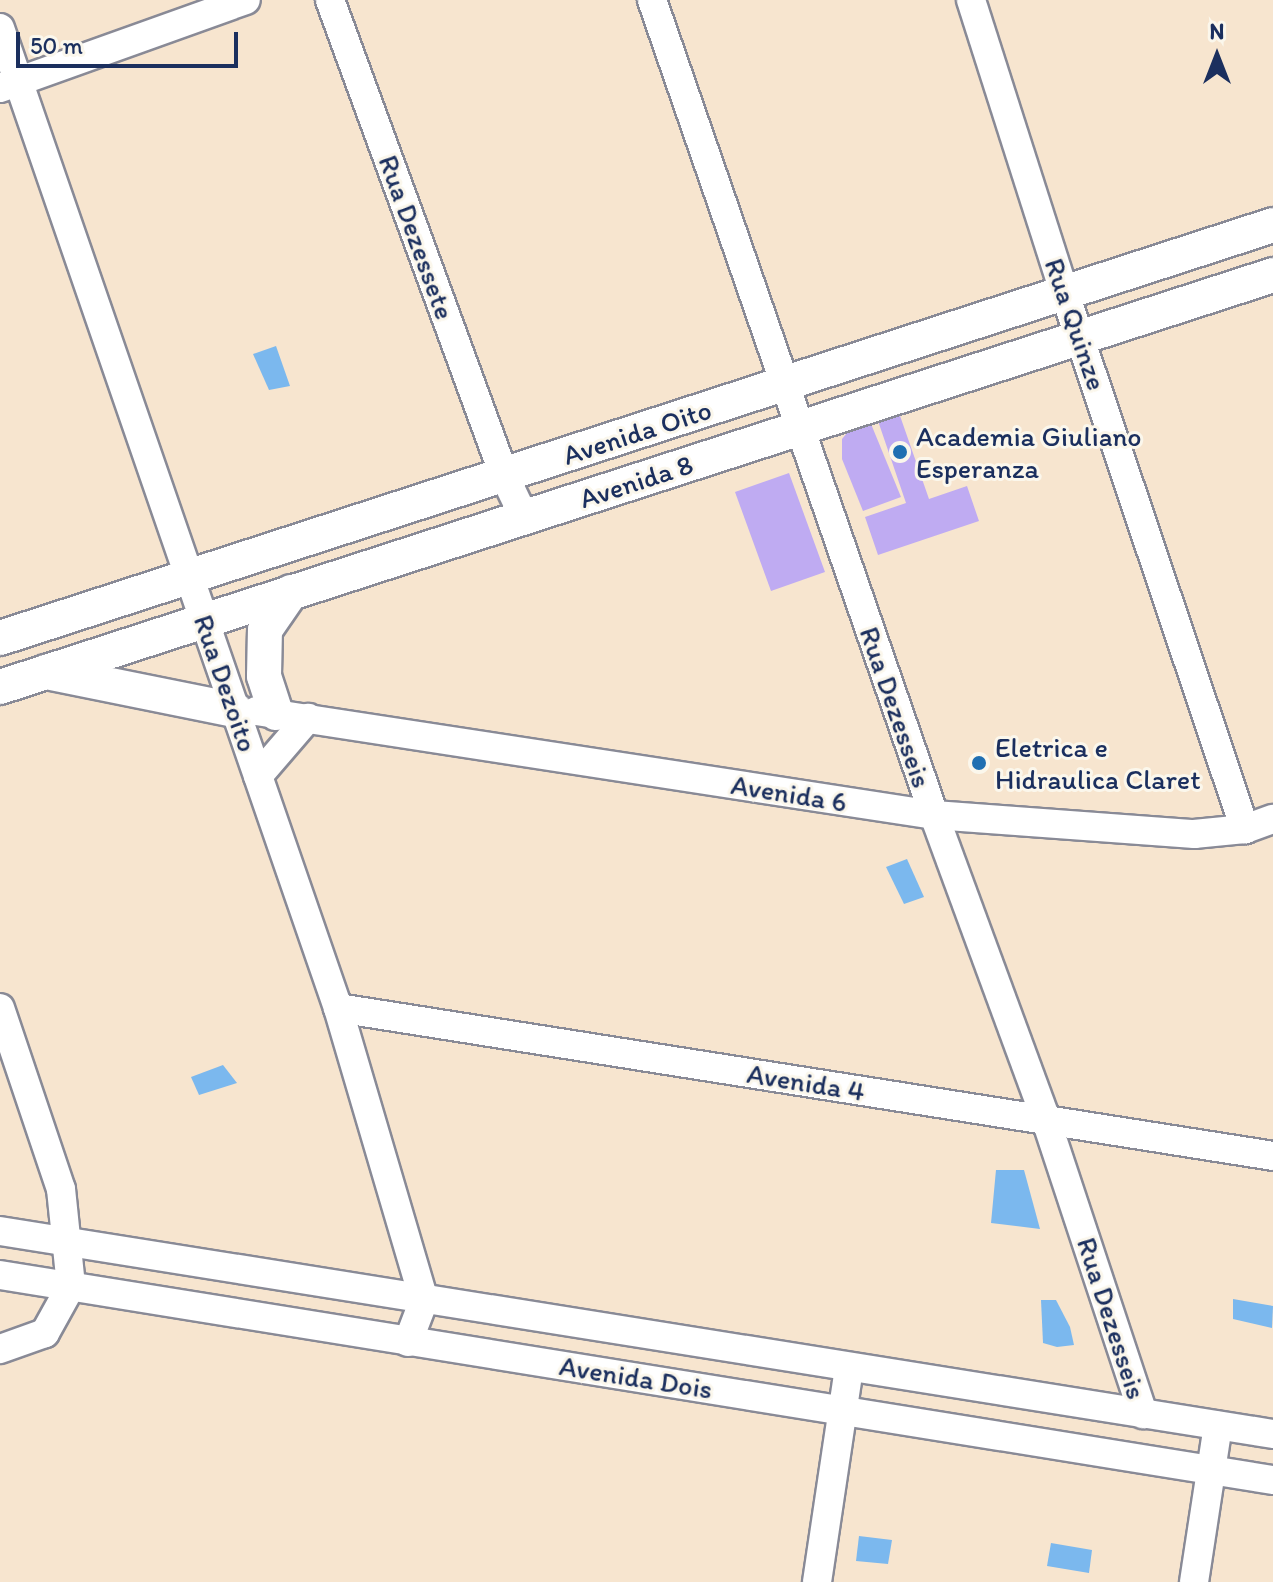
<!DOCTYPE html>
<style>
body{margin:0}
#map{position:relative;width:1273px;height:1582px;overflow:hidden;background:#f7e5cf;font-family:Itim,sans-serif}
div>[style]{position:absolute}
.water>*{inset:0;background:#7bb8ee}
.building>*{inset:0;background:#bfabf2}
.roads{filter:drop-shadow(2px 0 #898a96) drop-shadow(-2px 0 #898a96) drop-shadow(0 2px #898a96) drop-shadow(0 -2px #898a96)}
.minor>*{height:28px;margin:-14px;padding:0 14px;transform-origin:14px;border-radius:14px;background:#fff}
.tertiary>*{height:34px;margin:-17px;padding:0 17px;transform-origin:17px;border-radius:17px;background:#fff}
.dots>*{width:22px;height:22px;translate:-50% -50%;box-sizing:border-box;border:4px solid #fbf7ec;border-radius:50%}
span{translate:-50% -50%;white-space:nowrap;text-align:center;line-height:1.15;-webkit-text-stroke:6px #fbf7ec;paint-order:stroke}
.street-label{font-size:28px;color:#1b2f5e}
.poi-label{font-size:28px;color:#1b2f5e}
.left{translate:0 -50%;text-align:left}
.north{position:absolute;left:1177px;top:16px;width:80px;height:80px;-webkit-text-stroke:6px #fbf7ec;paint-order:stroke;rotate:0deg;font-size:22px;font-weight:700;line-height:32px;text-align:center;color:#1b2f5e}
.north::after{content:'';display:block;margin:auto;width:28px;height:36px;background:#1b2f5e;clip-path:polygon(50% 0,100% 100%,50% 72%,0 100%)}
.scale{position:absolute;left:16px;top:32px;width:222px;height:36px;box-sizing:border-box;border:4px solid #1b2f5e;border-top:0;padding-left:10px;font-size:24px;line-height:28px;white-space:nowrap;color:#1b2f5e;-webkit-text-stroke:6px #fbf7ec;paint-order:stroke}
</style>
<div id="map">
<div class="water">
<i style="clip-path:polygon(276px 346px,290px 386px,269px 390px,253px 354px)"></i>
<i style="clip-path:polygon(907px 859px,924px 897px,904px 904px,886px 867px)"></i>
<i style="clip-path:polygon(223px 1065px,237px 1083px,199px 1095px,191px 1077px)"></i>
<i style="clip-path:polygon(996px 1170px,1024px 1170px,1040px 1229px,991px 1223px)"></i>
<i style="clip-path:polygon(1233px 1299px,1273px 1306px,1272px 1328px,1233px 1319px)"></i>
<i style="clip-path:polygon(1041px 1300px,1056px 1300px,1070px 1327px,1074px 1345px,1057px 1347px,1043px 1343px)"></i>
<i style="clip-path:polygon(859px 1536px,892px 1540px,888px 1564px,856px 1561px)"></i>
<i style="clip-path:polygon(1051px 1543px,1092px 1550px,1089px 1573px,1047px 1566px)"></i>
</div>
<div class="building">
<i style="clip-path:polygon(898px 410px,929px 499px,967px 486px,979px 521px,878px 555px,865px 517px,906px 503px,877px 418px)"></i>
<i style="clip-path:polygon(869px 419px,901px 497px,863px 511px,842px 459px,842px 439px,857px 421px)"></i>
<i style="clip-path:polygon(789px 473px,825px 572px,771px 591px,735px 492px)"></i>
</div>
<div class="roads">
<div class="minor">
<i style="left:330px;top:0;width:506px;rotate:69.88deg"></i>
<i style="left:504px;top:475px;width:47px;rotate:64.5deg"></i>
<i style="left:652px;top:0;width:862px;rotate:70.91deg"></i>
<i style="left:934px;top:815px;width:325px;rotate:69.8deg"></i>
<i style="left:1046px;top:1120px;width:310px;rotate:71.7deg"></i>
<i style="left:971px;top:0;width:305px;rotate:72.3deg"></i>
<i style="left:1064px;top:291px;width:568px;rotate:71.41deg"></i>
<i style="left:0;top:28px;width:1037px;rotate:70.97deg"></i>
<i style="left:338px;top:1008px;width:304px;rotate:73.6deg"></i>
<i style="left:424px;top:1300px;width:45px;rotate:110.9deg"></i>
<i style="left:0;top:88px;width:261px;rotate:-19.7deg"></i>
<i style="left:256px;top:711px;width:686px;rotate:8.72deg"></i>
<i style="left:934px;top:815px;width:261px;rotate:4.2deg"></i>
<i style="left:1194px;top:834px;width:51px;rotate:-5.6deg"></i>
<i style="left:1245px;top:829px;width:30px;rotate:-20deg"></i>
<i style="left:258px;top:776px;width:77px;rotate:-49.2deg"></i>
<i style="left:0;top:1008px;width:191px;rotate:71.4deg"></i>
<i style="left:61px;top:1189px;width:98px;rotate:84.1deg"></i>
<i style="left:71px;top:1286px;width:54px;rotate:119deg"></i>
<i style="left:45px;top:1333px;width:48px;rotate:160.4deg"></i>
<i style="left:338px;top:1008px;width:947px;rotate:8.99deg"></i>
<i style="left:0;top:1231px;width:1289px;rotate:9.06deg"></i>
<i style="left:0;top:1275px;width:1289px;rotate:9.15deg"></i>
<i style="left:817px;top:1582px;width:216px;rotate:-81.5deg"></i>
<i style="left:1194px;top:1582px;width:158px;rotate:-81.3deg"></i>
</div>
<div class="tertiary">
<i style="left:0;top:638px;width:1338px;rotate:-17.97deg"></i>
<i style="left:46px;top:672px;width:193px;rotate:11.4deg"></i>
<i style="left:0;top:687px;width:1338px;rotate:-17.93deg"></i>
<i style="left:276px;top:713px;width:39px;rotate:-108deg"></i>
<i style="left:264px;top:676px;width:46px;rotate:-88.8deg"></i>
<i style="left:265px;top:630px;width:46px;rotate:-55.6deg"></i>
</div>
</div>
<div class="dots">
<i style="left:900px;top:452px;background:#1f6fb2"></i>
<i style="left:979px;top:763px;background:#1f6fb2"></i>
</div>
<div class="street-label">
<span style="left:417px;top:237px;rotate:70deg">Rua Dezessete</span>
<span style="left:1076px;top:324px;rotate:71deg">Rua Quinze</span>
<span style="left:637px;top:432px;rotate:-18deg">Avenida Oito</span>
<span style="left:636px;top:481px;rotate:-18deg">Avenida 8</span>
<span style="left:226px;top:683px;rotate:71deg">Rua Dezoito</span>
<span style="left:896px;top:707px;rotate:71deg">Rua Dezesseis</span>
<span style="left:789px;top:793px;rotate:9deg">Avenida 6</span>
<span style="left:806px;top:1082px;rotate:9deg">Avenida 4</span>
<span style="left:1112px;top:1318px;rotate:72deg">Rua Dezesseis</span>
<span style="left:636px;top:1377px;rotate:9deg">Avenida Dois</span>
</div>
<div class="poi-label">
<span class="left" style="left:916px;top:452px">Academia Giuliano<br>Esperanza</span>
<span class="left" style="left:995px;top:763px">Eletrica e<br>Hidraulica Claret</span>
</div>
<div class="north">N</div>
<div class="scale">50 m</div>
</div>
